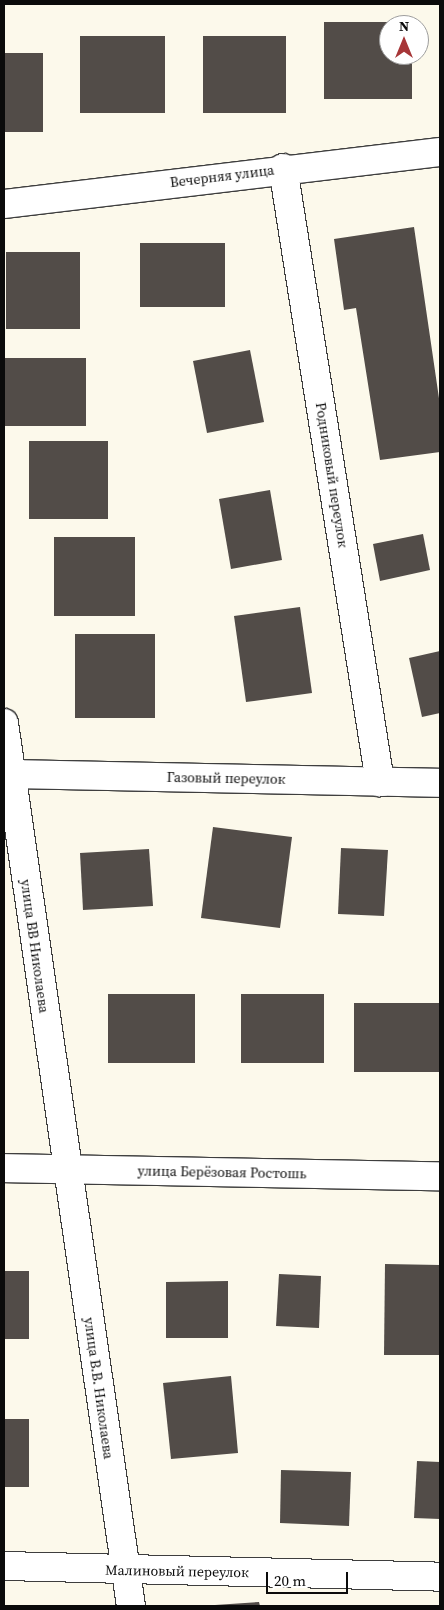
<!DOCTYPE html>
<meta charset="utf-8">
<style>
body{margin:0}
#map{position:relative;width:444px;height:1610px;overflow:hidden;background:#fcf9eb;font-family:"Source Serif 4",serif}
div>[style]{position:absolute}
.building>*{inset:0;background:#524c48}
.roads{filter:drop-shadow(1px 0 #3e3e3e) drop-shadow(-1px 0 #3e3e3e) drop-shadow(0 1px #3e3e3e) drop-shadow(0 -1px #3e3e3e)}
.minor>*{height:28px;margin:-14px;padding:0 14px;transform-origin:14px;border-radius:14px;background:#fff}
span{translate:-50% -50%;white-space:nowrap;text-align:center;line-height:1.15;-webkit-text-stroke:5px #fff;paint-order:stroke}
.street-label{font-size:14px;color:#0b0b0b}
.frame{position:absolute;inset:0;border:5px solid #0b0b0b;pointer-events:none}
.north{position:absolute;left:379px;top:15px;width:50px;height:50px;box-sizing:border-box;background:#fff;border:1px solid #9d9d9d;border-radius:50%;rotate:0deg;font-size:14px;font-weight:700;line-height:20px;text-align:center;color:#0b0b0b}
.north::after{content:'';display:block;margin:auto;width:18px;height:22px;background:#a73638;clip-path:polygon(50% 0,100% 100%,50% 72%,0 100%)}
.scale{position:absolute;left:266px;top:1572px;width:82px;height:22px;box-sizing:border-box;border:2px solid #0b0b0b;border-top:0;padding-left:6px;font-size:15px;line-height:18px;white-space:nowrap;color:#0b0b0b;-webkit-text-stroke:4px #fff;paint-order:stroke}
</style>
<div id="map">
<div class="building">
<i style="clip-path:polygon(324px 22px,412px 22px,389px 25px,389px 55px,412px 55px,412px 99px,324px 99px)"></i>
<i style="clip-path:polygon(80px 36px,165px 36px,165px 113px,80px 113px)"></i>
<i style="clip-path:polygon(203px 36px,286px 36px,286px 113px,203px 113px)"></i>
<i style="clip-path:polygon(4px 53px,43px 53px,43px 132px,4px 132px)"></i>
<i style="clip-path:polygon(414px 227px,440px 405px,440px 452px,380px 460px,356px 308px,344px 310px,334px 239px)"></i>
<i style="clip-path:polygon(140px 243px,225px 243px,225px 307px,140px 307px)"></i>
<i style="clip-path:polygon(6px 252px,80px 252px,80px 329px,6px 329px)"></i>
<i style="clip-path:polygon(250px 350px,264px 422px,207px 433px,193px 361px)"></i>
<i style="clip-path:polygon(4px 358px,86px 358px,86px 426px,4px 426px)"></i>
<i style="clip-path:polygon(29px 441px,108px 441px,108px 519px,29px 519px)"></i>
<i style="clip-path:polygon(270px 490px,282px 560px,231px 569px,219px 499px)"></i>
<i style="clip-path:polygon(423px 534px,430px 570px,380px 581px,373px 544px)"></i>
<i style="clip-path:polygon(54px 537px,135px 537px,135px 616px,54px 616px)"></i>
<i style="clip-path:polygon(300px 607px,312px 693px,246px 702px,234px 616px)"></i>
<i style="clip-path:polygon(75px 634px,155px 634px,155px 718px,75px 718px)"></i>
<i style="clip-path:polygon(440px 651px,440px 713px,422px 717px,409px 658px)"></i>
<i style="clip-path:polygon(213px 827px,292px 837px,280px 928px,201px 918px)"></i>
<i style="clip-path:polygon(341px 848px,388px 850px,384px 916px,338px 914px)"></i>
<i style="clip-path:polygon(149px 849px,153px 906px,83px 910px,80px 853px)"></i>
<i style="clip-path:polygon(108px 994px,195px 994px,195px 1063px,108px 1063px)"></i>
<i style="clip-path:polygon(241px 994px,324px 994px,324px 1063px,241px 1063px)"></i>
<i style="clip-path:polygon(354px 1003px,440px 1003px,440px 1072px,354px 1072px)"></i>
<i style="clip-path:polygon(385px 1264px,440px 1265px,440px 1355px,384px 1355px)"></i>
<i style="clip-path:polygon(4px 1271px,29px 1271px,29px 1339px,4px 1339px)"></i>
<i style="clip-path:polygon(279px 1274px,321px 1276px,319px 1328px,276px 1326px)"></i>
<i style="clip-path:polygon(228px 1281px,228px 1338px,166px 1338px,166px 1282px)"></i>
<i style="clip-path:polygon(231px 1376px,238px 1453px,171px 1459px,163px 1383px)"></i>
<i style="clip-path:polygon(4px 1419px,29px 1419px,29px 1487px,4px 1487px)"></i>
<i style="clip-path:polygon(417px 1461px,440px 1462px,440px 1519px,414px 1518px)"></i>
<i style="clip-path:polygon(281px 1470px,351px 1472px,349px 1526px,280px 1523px)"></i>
<i style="clip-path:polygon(259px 1602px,260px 1606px,215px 1606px,215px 1605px)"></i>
</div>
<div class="roads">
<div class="minor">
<i style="left:283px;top:168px;width:622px;rotate:81.02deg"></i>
<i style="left:4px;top:204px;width:439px;rotate:-6.8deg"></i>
<i style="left:4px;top:723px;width:892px;rotate:81.82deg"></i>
<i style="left:12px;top:774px;width:428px;rotate:1.2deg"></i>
<i style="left:4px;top:1168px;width:436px;rotate:1.1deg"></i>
<i style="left:4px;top:1566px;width:436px;rotate:1.4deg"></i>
</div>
</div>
<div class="street-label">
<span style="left:222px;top:176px;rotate:-7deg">Вечерняя улица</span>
<span style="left:332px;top:475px;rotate:81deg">Родниковый переулок</span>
<span style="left:226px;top:778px;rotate:1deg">Газовый переулок</span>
<span style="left:35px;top:946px;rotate:82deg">улица ВВ Николаева</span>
<span style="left:222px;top:1172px;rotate:1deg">улица Берёзовая Ростошь</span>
<span style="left:99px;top:1388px;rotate:82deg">улица В.В. Николаева</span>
<span style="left:177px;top:1571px;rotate:1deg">Малиновый переулок</span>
</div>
<div class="frame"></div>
<div class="north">N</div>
<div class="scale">20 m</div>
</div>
